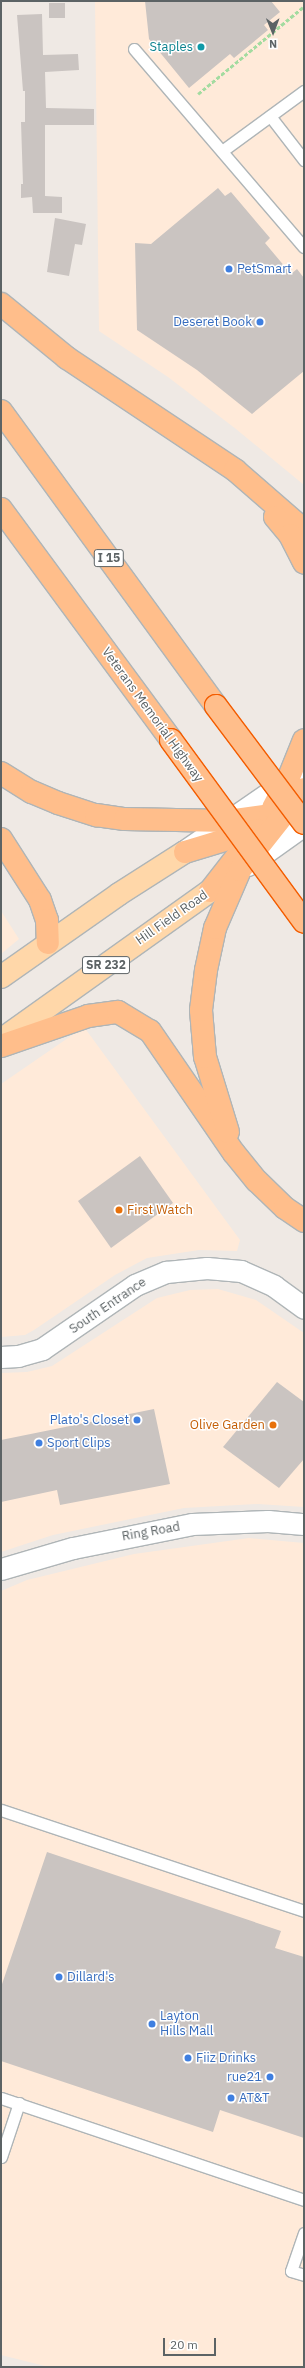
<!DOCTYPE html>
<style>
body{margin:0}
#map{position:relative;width:305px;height:2368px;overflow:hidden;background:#efe9e4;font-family:"IBM Plex Sans",sans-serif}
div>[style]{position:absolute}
.commercial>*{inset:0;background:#ffead9}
.building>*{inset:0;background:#cac4c1}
.path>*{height:2.5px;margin-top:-1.25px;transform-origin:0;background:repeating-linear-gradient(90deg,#a3dba0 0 4px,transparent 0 6px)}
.roads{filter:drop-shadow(1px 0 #afb5b7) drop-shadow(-1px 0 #afb5b7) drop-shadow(0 1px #afb5b7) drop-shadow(0 -1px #afb5b7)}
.service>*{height:11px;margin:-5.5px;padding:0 5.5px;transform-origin:5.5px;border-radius:5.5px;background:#fff}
.minor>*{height:21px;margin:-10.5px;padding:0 10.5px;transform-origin:10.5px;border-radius:10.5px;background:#fff}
.secondary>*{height:22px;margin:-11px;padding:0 11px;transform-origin:11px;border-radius:11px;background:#fff}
.primary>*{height:22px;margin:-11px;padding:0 11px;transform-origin:11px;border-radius:11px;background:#ffd7a9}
.motorway>*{height:22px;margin:-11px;padding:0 11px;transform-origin:11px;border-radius:11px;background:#ffbe8b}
.bridges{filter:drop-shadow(1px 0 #f35d00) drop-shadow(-1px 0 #f35d00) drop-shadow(0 1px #f35d00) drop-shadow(0 -1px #f35d00)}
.motorway-bridge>*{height:22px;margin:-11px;padding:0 11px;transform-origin:11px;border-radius:11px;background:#ffbe8b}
.dots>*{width:11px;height:11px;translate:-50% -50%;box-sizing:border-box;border:2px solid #fff;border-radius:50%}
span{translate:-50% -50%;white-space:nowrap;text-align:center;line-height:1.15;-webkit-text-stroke:3px #fff;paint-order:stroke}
.shield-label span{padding:1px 3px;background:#fff;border:1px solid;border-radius:3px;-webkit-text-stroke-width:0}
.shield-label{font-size:12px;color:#5c6365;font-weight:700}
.culture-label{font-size:13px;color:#0d838f}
.right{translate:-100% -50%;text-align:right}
.shop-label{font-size:13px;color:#366cbe}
.left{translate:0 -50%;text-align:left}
.street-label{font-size:13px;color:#5c6365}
.food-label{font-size:13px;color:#c56008}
.frame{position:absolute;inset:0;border:2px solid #5c6365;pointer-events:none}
.north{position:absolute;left:253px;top:12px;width:40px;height:40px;-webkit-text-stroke:3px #fff;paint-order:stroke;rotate:179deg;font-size:11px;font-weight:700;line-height:16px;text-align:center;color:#5c6365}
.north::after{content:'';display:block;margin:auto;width:14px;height:18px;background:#5c6365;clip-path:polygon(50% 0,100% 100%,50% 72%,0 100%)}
.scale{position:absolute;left:163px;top:2338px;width:53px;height:18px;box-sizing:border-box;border:2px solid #5c6365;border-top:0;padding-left:5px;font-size:12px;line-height:14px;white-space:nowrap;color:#5c6365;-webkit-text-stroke:3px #fff;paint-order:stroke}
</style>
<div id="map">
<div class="commercial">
<i style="clip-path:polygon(95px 1px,304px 1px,304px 485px,236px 429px,168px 377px,99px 331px)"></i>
<i style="clip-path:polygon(1px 911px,19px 939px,1px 954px)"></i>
<i style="clip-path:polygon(84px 1027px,240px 1240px,237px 1251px,199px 1250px,147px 1258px,115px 1275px,34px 1330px,25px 1335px,1px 1337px,1px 1084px)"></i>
<i style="clip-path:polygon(218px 1289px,256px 1300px,304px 1333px,304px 1507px,258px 1504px,184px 1508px,53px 1535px,1px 1552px,1px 1373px,27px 1372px,52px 1366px,157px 1298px,190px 1290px)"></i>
<i style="clip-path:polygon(249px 1538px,304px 1543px,304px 2367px,49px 2367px,1px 2355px,1px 1591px,27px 1580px,134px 1554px)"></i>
</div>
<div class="building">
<i style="clip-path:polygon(145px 1px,271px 1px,280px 12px,264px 25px,268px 30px,234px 58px,230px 54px,189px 88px,149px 39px)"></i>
<i style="clip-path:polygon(49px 3px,65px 3px,65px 18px,49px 18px)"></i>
<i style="clip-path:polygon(42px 14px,43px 55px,78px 54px,79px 70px,45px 72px,46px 108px,94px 109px,94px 125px,45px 125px,45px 196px,62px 197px,62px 213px,33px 213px,32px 197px,21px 198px,21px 184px,23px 184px,21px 122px,25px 122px,25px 91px,23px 91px,17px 15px)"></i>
<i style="clip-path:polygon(218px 188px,225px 196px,231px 192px,270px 238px,265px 243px,291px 274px,297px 269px,304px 278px,304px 371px,252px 414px,197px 370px,137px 330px,135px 243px,151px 244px)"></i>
<i style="clip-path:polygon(55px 218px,86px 224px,82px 245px,75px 244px,69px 276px,47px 272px)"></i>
<i style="clip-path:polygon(140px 1156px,173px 1203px,111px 1248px,78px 1201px)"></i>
<i style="clip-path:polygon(277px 1382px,304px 1402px,304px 1459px,279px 1488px,223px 1447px)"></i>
<i style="clip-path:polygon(154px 1409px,170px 1484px,60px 1505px,57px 1490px,1px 1502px,1px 1440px)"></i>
<i style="clip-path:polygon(47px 1852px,281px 1931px,275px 1948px,304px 1957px,304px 2138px,220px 2110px,213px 2132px,1px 2061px,1px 1987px)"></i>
</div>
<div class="path">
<i style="left:198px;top:94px;width:136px;rotate:-39.6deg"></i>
</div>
<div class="roads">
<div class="service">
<i style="left:134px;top:49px;width:261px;rotate:49.4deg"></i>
<i style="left:270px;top:116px;width:56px;rotate:52.3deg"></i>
<i style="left:222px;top:151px;width:102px;rotate:-36.2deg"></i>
<i style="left:1px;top:1810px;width:319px;rotate:18.4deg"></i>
<i style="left:1px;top:2098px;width:320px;rotate:18.6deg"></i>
<i style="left:1px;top:2157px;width:57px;rotate:-71.6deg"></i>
<i style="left:304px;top:2233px;width:40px;rotate:108.9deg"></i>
<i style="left:291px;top:2271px;width:14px;rotate:17deg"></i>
</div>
<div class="minor">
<i style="left:1px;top:1357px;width:17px;rotate:-3deg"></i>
<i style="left:18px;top:1356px;width:25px;rotate:-16deg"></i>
<i style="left:42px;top:1349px;width:113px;rotate:-34.5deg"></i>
<i style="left:135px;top:1285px;width:34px;rotate:-23deg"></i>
<i style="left:166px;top:1272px;width:41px;rotate:-5.6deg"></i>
<i style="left:207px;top:1268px;width:34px;rotate:5deg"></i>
<i style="left:241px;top:1271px;width:36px;rotate:24deg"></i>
<i style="left:274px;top:1286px;width:37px;rotate:36deg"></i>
<i style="left:1px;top:1569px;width:75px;rotate:-16.3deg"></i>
<i style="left:73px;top:1548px;width:121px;rotate:-11.4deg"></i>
<i style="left:192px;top:1524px;width:76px;rotate:-2.3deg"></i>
<i style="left:268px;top:1521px;width:36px;rotate:5deg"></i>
</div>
<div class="secondary">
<i style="left:188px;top:850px;width:141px;rotate:-34.6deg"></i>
<i style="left:248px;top:865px;width:69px;rotate:-35.5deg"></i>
</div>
<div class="primary">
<i style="left:1px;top:977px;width:144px;rotate:-35.1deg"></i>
<i style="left:119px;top:894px;width:78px;rotate:-32.5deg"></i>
<i style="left:1px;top:1040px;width:257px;rotate:-35.5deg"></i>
</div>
<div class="motorway">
<i style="left:1px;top:304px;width:85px;rotate:39.3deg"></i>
<i style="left:67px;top:358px;width:202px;rotate:33.7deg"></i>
<i style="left:235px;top:470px;width:91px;rotate:41deg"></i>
<i style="left:1px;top:411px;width:365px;rotate:53.9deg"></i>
<i style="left:1px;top:509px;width:287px;rotate:53.6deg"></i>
<i style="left:275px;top:517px;width:23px;rotate:50deg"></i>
<i style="left:290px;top:535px;width:31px;rotate:63deg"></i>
<i style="left:1px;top:773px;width:36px;rotate:32deg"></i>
<i style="left:32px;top:792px;width:28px;rotate:23deg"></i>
<i style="left:58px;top:803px;width:40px;rotate:18deg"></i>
<i style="left:96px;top:815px;width:29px;rotate:8deg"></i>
<i style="left:125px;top:819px;width:103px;rotate:1.1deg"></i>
<i style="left:228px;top:821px;width:42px;rotate:-8.1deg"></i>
<i style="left:270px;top:815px;width:23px;rotate:-18deg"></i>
<i style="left:273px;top:808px;width:30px;rotate:-62deg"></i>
<i style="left:287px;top:782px;width:45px;rotate:-68deg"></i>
<i style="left:1px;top:839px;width:72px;rotate:57.4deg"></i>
<i style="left:40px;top:900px;width:21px;rotate:71deg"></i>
<i style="left:47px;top:920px;width:23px;rotate:88deg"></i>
<i style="left:185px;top:852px;width:76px;rotate:-16.8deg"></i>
<i style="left:210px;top:891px;width:46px;rotate:-52.1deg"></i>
<i style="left:1px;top:1046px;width:92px;rotate:-19deg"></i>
<i style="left:88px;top:1016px;width:30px;rotate:-8deg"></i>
<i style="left:118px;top:1012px;width:37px;rotate:31deg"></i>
<i style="left:150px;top:1031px;width:148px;rotate:55.5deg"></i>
<i style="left:234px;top:1153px;width:36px;rotate:51deg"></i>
<i style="left:257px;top:1181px;width:39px;rotate:44deg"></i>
<i style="left:285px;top:1208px;width:23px;rotate:34deg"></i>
<i style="left:228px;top:1132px;width:78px;rotate:-107deg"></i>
<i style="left:205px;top:1057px;width:47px;rotate:-94.9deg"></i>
<i style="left:201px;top:1010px;width:40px;rotate:-82.9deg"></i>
<i style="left:206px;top:970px;width:43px;rotate:-77.9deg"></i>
<i style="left:215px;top:928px;width:63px;rotate:-66.7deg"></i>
<i style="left:240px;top:870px;width:103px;rotate:-51.7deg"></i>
</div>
</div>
<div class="bridges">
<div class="motorway-bridge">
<i style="left:216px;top:706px;width:146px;rotate:53.1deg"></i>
<i style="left:171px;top:740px;width:225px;rotate:53.8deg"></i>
</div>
</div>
<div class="dots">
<i style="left:201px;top:47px;background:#0f9aa8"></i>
<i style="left:229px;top:269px;background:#3f7fe0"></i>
<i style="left:260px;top:322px;background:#3f7fe0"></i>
<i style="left:119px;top:1210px;background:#e8710a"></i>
<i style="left:137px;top:1420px;background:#3f7fe0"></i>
<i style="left:273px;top:1425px;background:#e8710a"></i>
<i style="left:39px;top:1443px;background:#3f7fe0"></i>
<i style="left:59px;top:1977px;background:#3f7fe0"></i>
<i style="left:152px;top:2024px;background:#3f7fe0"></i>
<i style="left:188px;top:2058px;background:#3f7fe0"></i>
<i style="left:270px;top:2077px;background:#3f7fe0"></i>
<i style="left:231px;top:2098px;background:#3f7fe0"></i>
</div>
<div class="shield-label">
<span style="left:109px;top:558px">I 15</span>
<span style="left:106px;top:965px">SR 232</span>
</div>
<div class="culture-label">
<span class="right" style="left:193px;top:47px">Staples</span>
</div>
<div class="shop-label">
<span class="left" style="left:237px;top:269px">PetSmart</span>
<span class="right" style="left:252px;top:322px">Deseret Book</span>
<span class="right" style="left:129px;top:1420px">Plato's Closet</span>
<span class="left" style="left:47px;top:1443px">Sport Clips</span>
<span class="left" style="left:67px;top:1977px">Dillard's</span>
<span class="left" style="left:160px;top:2024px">Layton<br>Hills Mall</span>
<span class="left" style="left:196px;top:2058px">Fiiz Drinks</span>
<span class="right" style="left:262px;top:2077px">rue21</span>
<span class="left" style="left:239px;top:2098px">AT&amp;T</span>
</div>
<div class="street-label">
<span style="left:152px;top:715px;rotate:54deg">Veterans Memorial Highway</span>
<span style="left:172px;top:918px;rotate:-35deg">Hill Field Road</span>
<span style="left:108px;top:1306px;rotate:-34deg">South Entrance</span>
<span style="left:151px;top:1532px;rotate:-10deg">Ring Road</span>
</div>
<div class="food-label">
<span class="left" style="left:127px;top:1210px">First Watch</span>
<span class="right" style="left:265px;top:1425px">Olive Garden</span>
</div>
<div class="frame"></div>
<div class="north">N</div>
<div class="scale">20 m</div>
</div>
